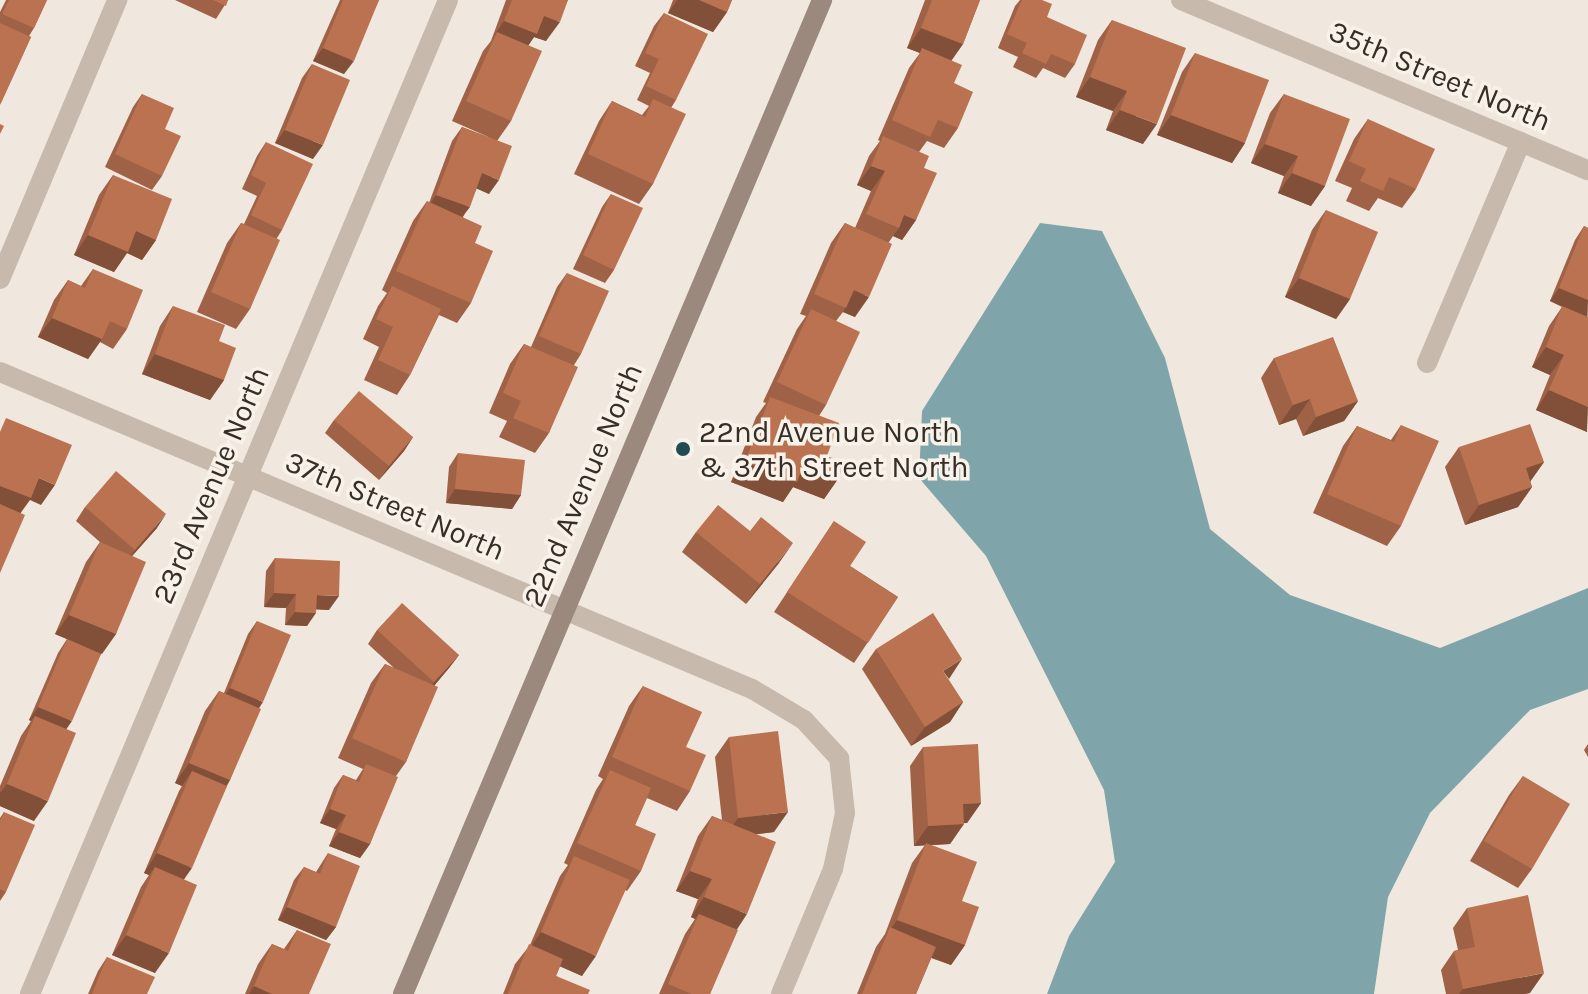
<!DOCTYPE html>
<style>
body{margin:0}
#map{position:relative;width:1588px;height:994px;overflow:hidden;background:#f0e8de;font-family:Karla,sans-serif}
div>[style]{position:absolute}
.water>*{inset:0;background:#7fa5aa}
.street>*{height:20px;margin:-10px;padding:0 10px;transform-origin:10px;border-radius:10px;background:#c7b9ab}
.secondary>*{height:20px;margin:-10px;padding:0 10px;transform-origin:10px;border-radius:10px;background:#9a897c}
.wall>*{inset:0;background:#a06246}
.shaded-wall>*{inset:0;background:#825039}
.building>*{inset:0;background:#ba7251}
.dots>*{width:22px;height:22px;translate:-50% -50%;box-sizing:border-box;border:4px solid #f8f2e9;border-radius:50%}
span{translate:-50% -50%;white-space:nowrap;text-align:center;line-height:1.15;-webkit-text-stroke:7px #f8f2e9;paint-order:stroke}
.street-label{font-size:30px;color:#352e29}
.poi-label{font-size:30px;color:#352e29}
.left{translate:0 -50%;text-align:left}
</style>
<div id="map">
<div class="water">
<i style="clip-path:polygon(1040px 223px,1102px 231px,1165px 358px,1210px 529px,1290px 595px,1440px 648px,1588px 588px,1588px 689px,1530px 710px,1430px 813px,1388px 897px,1374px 994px,1047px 994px,1069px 936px,1115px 862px,1104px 790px,986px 556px,919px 478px,922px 411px)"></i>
</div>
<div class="street">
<i style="left:1181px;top:0;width:441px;rotate:22.7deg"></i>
<i style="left:0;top:279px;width:303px;rotate:-67.2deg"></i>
<i style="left:1427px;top:363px;width:240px;rotate:-67deg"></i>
<i style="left:0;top:372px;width:816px;rotate:22.86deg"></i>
<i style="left:752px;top:689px;width:61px;rotate:30.8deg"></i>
<i style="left:804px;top:720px;width:52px;rotate:47.4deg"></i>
<i style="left:839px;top:758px;width:55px;rotate:83.8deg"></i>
<i style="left:845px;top:813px;width:57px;rotate:102.1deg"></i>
<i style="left:833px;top:869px;width:135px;rotate:112.6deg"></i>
<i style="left:30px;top:994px;width:1078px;rotate:-67.19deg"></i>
</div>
<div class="secondary">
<i style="left:403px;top:994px;width:1079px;rotate:-67.14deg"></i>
</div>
<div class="wall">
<i style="clip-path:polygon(6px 0,47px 0,34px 28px,29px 36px,31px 37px,0 105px,0 12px)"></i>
<i style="clip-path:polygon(175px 0,228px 0,216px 19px)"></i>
<i style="clip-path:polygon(340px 0,379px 0,344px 74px,313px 61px)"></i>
<i style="clip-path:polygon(506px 0,568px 0,546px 41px,534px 37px,528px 46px,511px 121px,497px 141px,489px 194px,477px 188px,463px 217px,475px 243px,471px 303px,457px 323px,439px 315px,410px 375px,397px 395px,364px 380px,379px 347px,363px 339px,378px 306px,387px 293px,382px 290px,413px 221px,427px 201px,429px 203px,452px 141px,462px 127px,493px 139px,452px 121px,483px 51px,491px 41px)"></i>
<i style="clip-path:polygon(673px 0,732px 0,727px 12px,713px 32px,668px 13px)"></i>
<i style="clip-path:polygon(925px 0,980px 0,963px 44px,951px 61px,958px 128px,944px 148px,927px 141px,919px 152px,924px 168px,916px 220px,902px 240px,893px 236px,889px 242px,855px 317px,843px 312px,836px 321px,826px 405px,819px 416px,827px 456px,838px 479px,824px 499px,793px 487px,783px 502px,731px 482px,756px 417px,766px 403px,763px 402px,797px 329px,806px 316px,800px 314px,831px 243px,845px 223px,855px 228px,871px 191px,857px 185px,869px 156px,880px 141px,878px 140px,909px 68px,920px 53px,907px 48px)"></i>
<i style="clip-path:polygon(1020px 0,1042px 0,1047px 17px,1075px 64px,1065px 78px,1043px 68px,1036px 78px,1013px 67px,1018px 57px,998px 48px,1015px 6px)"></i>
<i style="clip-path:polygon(664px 13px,676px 100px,671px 108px,653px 184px,639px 204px,574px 174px,599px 121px,612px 101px,642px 115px,649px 106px,637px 100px,650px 73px,635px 66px,654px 26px)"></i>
<i style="clip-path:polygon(1112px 20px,1143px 144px,1106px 130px,1113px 111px,1076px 97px,1098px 40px)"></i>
<i style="clip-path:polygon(1195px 53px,1245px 143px,1232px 163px,1157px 135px,1182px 72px)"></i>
<i style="clip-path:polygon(312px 64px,313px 159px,275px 143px,302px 78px)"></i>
<i style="clip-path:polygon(142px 94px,165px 129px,162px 176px,152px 190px,105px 167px,133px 107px)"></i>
<i style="clip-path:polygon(1284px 94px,1325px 186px,1311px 206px,1278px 193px,1284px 176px,1251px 163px,1270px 113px)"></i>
<i style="clip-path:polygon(1368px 119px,1416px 189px,1402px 208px,1378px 198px,1369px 211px,1346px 201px,1352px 188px,1335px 181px,1354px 139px)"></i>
<i style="clip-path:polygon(266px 142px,282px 230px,277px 238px,250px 309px,236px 329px,197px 312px,227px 243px,241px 223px,244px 224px,257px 196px,242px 189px,257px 156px)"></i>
<i style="clip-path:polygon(113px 175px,156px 240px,142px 260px,127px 253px,114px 272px,74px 255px,99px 195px)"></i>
<i style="clip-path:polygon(611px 194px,614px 270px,605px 283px,573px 269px,602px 207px)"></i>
<i style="clip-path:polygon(1326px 210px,1350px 299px,1336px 319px,1285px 297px,1312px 230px)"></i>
<i style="clip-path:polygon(1584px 226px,1588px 228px,1587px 432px,1536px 410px,1550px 375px,1532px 367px,1549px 326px,1562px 307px,1550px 301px,1575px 240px)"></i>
<i style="clip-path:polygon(93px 269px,127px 329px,113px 349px,100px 342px,88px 359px,38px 337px,54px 300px,68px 280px,81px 286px)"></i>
<i style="clip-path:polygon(567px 273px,581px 354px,574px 365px,549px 433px,535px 453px,499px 437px,507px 421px,489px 413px,510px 364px,524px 344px,531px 347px,557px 287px)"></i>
<i style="clip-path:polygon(173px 306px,219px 341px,224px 380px,210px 400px,142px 374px,160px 326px)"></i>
<i style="clip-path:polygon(1274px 358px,1358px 401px,1344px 421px,1303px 436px,1296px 419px,1279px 425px,1261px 378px)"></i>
<i style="clip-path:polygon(334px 420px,413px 437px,404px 451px,379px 480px,325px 433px)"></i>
<i style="clip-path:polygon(1401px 425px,1401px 526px,1387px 546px,1313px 513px,1343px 446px,1357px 426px,1391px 440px)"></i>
<i style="clip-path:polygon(1459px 447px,1544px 462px,1530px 481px,1532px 487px,1518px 507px,1465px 525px,1445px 467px)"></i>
<i style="clip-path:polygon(458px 453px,521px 495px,512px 509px,446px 503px,449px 467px)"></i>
<i style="clip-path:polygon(85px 507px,157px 528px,132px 556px,116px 634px,101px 654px,66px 729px,34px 821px,0 806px,0 786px,21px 736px,31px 721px,29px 720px,58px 653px,67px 639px,55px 634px,86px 562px,100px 542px,101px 543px,76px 521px)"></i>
<i style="clip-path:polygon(834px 521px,850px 566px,898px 597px,854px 663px,774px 612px)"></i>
<i style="clip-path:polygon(696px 532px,779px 563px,746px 604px,682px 552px)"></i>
<i style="clip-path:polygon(275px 558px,329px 610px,316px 609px,307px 626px,285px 625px,286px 608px,264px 607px,266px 571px)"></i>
<i style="clip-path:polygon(257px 621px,259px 708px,230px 780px,227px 786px,184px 879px,155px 973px,112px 955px,141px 887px,149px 875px,144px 873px,179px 791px,182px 786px,175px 783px,205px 711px,219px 691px,224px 693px,248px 634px)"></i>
<i style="clip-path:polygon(377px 630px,459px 655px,449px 668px,435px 685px,406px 762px,396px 776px,370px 844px,360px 858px,329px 846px,336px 829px,320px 823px,334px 788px,343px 775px,356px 780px,363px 769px,338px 758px,371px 683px,385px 664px,394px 668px,368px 644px)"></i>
<i style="clip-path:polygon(876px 649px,948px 679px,963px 702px,950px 722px,911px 746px,862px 669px)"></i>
<i style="clip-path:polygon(643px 686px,686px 747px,690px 791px,677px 811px,647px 798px,635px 825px,641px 871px,627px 891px,625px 890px,582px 976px,560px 966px,556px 976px,588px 994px,503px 994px,515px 964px,530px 945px,560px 876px,568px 865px,564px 863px,596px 790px,603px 779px,598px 776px,629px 706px)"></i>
<i style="clip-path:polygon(729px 737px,774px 832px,757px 834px,736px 930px,710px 994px,659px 994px,685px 934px,695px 919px,691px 917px,698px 899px,676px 891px,698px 836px,712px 816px,722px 820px,715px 757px)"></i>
<i style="clip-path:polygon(1588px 744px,1588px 757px,1584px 750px)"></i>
<i style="clip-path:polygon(923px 747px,981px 803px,967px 823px,964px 823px,950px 844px,931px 845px,962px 901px,965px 945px,951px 965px,931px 958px,916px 994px,857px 994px,876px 947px,885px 934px,912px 863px,925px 845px,914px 846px,910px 766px)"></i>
<i style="clip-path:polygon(1523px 776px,1532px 869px,1518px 888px,1470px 861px,1509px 795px)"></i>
<i style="clip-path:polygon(4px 812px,6px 892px,0 901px,0 818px)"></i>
<i style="clip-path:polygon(328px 853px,336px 927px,326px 940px,278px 920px,294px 880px,304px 867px,316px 872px)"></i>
<i style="clip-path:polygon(1467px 908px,1530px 993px,1524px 994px,1446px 994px,1441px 970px,1454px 951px,1458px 950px,1453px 928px)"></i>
<i style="clip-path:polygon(297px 930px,309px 994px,245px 994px,258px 964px,272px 944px,284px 949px)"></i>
<i style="clip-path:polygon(107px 957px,147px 994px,88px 994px,98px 971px)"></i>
</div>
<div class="shaded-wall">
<i style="clip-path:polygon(677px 0,699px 0,727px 12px,713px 32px,668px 13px)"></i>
<i style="clip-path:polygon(544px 16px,560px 22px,546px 41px,534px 37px,523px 53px,497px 32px,490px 41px,504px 21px)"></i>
<i style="clip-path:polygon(921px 28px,963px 44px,949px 64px,922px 48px,920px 53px,907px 48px)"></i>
<i style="clip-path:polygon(323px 48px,354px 61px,344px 74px,313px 61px)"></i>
<i style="clip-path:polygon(1090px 77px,1127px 91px,1113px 111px,1076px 97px)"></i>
<i style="clip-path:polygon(1120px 110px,1157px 124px,1143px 144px,1106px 130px)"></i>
<i style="clip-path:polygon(1171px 115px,1245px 143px,1232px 163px,1157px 135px)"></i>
<i style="clip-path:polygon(285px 130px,323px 145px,313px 159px,275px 143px)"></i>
<i style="clip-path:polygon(1265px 144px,1298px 156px,1284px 176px,1251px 163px)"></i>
<i style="clip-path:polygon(871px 166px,885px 171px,871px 191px,857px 185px)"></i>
<i style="clip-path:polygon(482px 173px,499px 180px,489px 194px,473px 187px)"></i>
<i style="clip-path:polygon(1292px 173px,1325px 186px,1311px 206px,1278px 193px)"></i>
<i style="clip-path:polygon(436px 195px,470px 207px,460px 220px,427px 208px)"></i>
<i style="clip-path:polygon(904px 215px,916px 220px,902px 240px,893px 236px,899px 228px)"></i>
<i style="clip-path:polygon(136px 231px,156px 240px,142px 260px,127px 253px,114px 272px,74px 255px,88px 235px)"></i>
<i style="clip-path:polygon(1299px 278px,1350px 299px,1336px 319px,1285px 297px)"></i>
<i style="clip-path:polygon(1559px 288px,1588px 300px,1587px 317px,1550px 301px)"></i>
<i style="clip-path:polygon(854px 290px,869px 297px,855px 317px,843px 312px)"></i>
<i style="clip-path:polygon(52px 318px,102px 339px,88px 359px,38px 337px)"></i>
<i style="clip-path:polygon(1546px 347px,1564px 355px,1550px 375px,1532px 367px)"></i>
<i style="clip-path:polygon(155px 354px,224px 380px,210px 400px,142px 374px)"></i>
<i style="clip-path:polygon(1549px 390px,1588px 407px,1587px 432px,1536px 410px)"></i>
<i style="clip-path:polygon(1310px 399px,1296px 419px,1279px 425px,1293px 405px)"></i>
<i style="clip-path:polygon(1358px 401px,1344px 421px,1303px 436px,1316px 417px)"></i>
<i style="clip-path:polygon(413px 437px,404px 451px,379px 480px,389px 466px)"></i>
<i style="clip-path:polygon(745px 462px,803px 466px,838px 479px,824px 499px,793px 487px,783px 502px,731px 482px)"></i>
<i style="clip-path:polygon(1544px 462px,1530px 482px,1526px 468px)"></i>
<i style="clip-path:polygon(39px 478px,55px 485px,41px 505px,30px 500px,17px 518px,0 511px,0 486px)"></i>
<i style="clip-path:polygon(1532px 487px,1518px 507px,1465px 525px,1479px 505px)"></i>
<i style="clip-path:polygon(455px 489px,521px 495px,512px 509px,446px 503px)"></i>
<i style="clip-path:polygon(166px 514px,157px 528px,125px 564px,135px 550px)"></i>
<i style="clip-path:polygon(793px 543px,779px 563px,746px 604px,760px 584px)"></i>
<i style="clip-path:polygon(274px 593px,296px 594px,286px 608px,264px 607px)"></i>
<i style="clip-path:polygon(317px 595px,339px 596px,329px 610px,307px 609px)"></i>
<i style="clip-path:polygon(295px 612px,316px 613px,307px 626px,285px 625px)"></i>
<i style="clip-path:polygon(69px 615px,116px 634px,102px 654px,55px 634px)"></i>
<i style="clip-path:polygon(459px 655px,449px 668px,425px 696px,434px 682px)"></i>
<i style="clip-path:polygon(962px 659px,949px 679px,943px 671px)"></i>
<i style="clip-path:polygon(230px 688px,263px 702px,254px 716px,220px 702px)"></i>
<i style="clip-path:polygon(963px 702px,950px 722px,911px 746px,925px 727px)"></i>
<i style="clip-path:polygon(38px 707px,72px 721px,63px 734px,35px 716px,31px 721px,29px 720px)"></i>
<i style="clip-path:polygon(189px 763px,230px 780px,216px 800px,192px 771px,182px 786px,175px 783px)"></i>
<i style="clip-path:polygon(7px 784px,48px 801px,34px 821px,0 806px,0 793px)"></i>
<i style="clip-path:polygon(981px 803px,967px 823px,949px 824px,963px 804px)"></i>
<i style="clip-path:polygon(330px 809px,346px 815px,336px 829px,320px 823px)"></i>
<i style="clip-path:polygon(788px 812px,774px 832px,724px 838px,738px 818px)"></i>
<i style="clip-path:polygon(964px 824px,950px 844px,914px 846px,928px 826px)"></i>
<i style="clip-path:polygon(339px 832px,370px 844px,360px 858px,329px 846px)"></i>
<i style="clip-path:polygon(157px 853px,192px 868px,178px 888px,155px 867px,149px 875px,144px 873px)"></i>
<i style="clip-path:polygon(690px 871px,712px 879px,698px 899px,676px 891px)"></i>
<i style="clip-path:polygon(704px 897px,747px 914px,734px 934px,699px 914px,695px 919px,691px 917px)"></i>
<i style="clip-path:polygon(287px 907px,336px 927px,326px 940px,278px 920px)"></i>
<i style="clip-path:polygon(897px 920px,965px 945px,951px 965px,885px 940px,887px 934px)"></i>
<i style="clip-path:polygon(541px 932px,596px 956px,582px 976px,527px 952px)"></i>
<i style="clip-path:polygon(126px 935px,169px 953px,155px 973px,112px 955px)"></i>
<i style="clip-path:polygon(1544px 973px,1530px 993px,1524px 994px,1459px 994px,1463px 989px)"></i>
<i style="clip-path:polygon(254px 986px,272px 994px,249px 994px)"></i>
</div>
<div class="building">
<i style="clip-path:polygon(9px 0,47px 0,34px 28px,2px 14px)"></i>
<i style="clip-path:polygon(213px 0,228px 0,226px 6px)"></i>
<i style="clip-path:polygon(343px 0,379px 0,354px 61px,323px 48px)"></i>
<i style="clip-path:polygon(512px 0,568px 0,560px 22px,544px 16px,537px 34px,504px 21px)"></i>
<i style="clip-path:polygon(699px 0,732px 0,727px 12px)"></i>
<i style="clip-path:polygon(932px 0,980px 0,963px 44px,921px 28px)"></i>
<i style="clip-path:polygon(1022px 0,1042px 0,1052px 4px,1047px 17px,1087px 35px,1075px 64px,1051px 54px,1046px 64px,1022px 53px,1027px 43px,1007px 34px)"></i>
<i style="clip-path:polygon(664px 13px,708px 34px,676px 100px,646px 86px,659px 59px,645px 53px)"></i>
<i style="clip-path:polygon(1112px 20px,1186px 48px,1157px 124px,1120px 110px,1127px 91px,1090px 77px)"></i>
<i style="clip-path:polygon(0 23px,31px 37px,1px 103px,0 103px)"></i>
<i style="clip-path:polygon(497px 32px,542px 51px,511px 121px,466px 101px)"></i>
<i style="clip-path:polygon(922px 48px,962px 65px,954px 83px,973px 92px,958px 128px,938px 120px,930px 137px,892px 120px)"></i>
<i style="clip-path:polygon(1195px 53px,1269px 80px,1245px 143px,1171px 115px)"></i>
<i style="clip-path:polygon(312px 64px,350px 80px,323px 145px,285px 130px)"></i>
<i style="clip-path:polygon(142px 94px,174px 108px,165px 129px,181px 136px,162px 176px,115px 154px)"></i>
<i style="clip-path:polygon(1284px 94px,1350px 119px,1325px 186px,1292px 173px,1298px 156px,1265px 144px)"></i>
<i style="clip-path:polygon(653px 99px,686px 114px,653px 184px,588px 154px,612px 101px,645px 117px)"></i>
<i style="clip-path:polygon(1368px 119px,1435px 149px,1416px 189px,1389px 177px,1383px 191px,1360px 181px,1366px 169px,1349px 161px)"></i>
<i style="clip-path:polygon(0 124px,4px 126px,0 134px)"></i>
<i style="clip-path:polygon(462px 127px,512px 146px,499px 180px,482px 173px,470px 207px,436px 195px)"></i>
<i style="clip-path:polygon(883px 136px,929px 156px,924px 168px,937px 173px,916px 220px,904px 215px,899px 228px,866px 214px,885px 171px,871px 166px)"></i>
<i style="clip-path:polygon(266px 142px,313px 164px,282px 230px,251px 215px,266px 183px,251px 175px)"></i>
<i style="clip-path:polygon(113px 175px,172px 199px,156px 240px,136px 231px,128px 252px,88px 235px)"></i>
<i style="clip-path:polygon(611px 194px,643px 208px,614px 270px,583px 255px)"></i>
<i style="clip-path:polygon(427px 201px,482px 226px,475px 243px,493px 251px,471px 303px,396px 271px)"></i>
<i style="clip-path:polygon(1326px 210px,1378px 232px,1350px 299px,1299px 278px)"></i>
<i style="clip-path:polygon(241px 223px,280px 240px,250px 309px,211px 292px)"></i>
<i style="clip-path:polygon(845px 223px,892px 244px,869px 297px,854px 290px,846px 308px,814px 294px)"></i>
<i style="clip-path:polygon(1584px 226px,1588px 228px,1588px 300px,1559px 288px)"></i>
<i style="clip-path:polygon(93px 269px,143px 290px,127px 329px,110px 321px,102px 339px,52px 318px,68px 280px,85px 288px)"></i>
<i style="clip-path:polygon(567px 273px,609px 291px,581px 354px,539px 336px)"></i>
<i style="clip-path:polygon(392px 286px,441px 309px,410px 375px,378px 360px,393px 327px,376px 319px)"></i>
<i style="clip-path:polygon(173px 306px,225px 325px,219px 341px,236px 348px,224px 380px,155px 354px)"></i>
<i style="clip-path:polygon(1562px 306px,1588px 317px,1588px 407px,1549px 390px,1564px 355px,1546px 347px)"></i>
<i style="clip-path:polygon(811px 309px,860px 332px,826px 405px,777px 382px)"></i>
<i style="clip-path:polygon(1333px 337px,1358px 401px,1316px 417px,1310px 399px,1293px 405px,1274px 358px)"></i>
<i style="clip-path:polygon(524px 344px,578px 367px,549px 433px,513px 418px,521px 401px,503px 393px)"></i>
<i style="clip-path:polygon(359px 391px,413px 437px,389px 466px,334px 420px)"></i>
<i style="clip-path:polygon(770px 397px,839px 423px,827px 456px,844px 463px,838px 479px,803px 466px,797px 482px,745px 462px)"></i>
<i style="clip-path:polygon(6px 418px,72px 445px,55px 485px,39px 478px,31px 498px,0 486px,0 432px)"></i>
<i style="clip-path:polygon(1530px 424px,1544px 462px,1526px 468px,1532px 487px,1479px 505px,1459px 447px)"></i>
<i style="clip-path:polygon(1401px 425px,1439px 441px,1401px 526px,1327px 494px,1357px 426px,1394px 442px)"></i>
<i style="clip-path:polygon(458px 453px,525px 460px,521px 495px,455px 489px)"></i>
<i style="clip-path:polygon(116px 471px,166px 514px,135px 550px,85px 507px)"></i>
<i style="clip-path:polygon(0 504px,25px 515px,0 573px)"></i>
<i style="clip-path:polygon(718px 505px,750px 531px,761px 517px,793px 543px,760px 584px,696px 532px)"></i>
<i style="clip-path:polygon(834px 521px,866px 542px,850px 566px,898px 597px,868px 643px,787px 592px)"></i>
<i style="clip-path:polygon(100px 542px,146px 562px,116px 634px,69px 615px)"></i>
<i style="clip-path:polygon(275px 558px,340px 561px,339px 596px,317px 595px,316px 613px,295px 612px,296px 594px,274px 593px)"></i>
<i style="clip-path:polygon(402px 603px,459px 655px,434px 682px,377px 630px)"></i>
<i style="clip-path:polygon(933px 613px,962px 659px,943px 671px,963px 702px,925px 727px,876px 649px)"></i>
<i style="clip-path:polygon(257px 621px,291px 635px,263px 702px,230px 688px)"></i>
<i style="clip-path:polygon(67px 639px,101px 654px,72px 721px,38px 707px)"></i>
<i style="clip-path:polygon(385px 664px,438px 687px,406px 762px,352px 738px)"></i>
<i style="clip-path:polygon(643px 686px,702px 712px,686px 747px,706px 755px,690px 791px,612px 757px)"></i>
<i style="clip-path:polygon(219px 691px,261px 709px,230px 780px,189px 763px)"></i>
<i style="clip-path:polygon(35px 716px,76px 733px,48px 801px,7px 784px)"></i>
<i style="clip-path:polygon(778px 731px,788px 812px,738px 818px,729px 737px)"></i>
<i style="clip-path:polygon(978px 744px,981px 803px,963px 804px,964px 824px,928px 826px,923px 747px)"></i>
<i style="clip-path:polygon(366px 764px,398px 777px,370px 844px,339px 832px,346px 815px,330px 809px,343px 775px,359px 782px)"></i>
<i style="clip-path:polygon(610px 770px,651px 788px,635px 825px,656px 834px,641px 871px,577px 843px)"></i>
<i style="clip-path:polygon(192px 771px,227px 786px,192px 868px,157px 853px)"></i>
<i style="clip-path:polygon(1523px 776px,1570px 804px,1532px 869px,1484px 841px)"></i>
<i style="clip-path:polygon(4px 812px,35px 825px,6px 892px,0 889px,0 821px)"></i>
<i style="clip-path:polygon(712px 816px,776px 842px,747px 914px,704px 897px,712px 879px,690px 871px)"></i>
<i style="clip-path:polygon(926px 843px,977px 862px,962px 901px,979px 907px,965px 945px,897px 920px)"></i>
<i style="clip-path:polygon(328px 853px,360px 866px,336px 927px,287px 907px,304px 867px,320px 874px)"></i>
<i style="clip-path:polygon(574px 856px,630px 880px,596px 956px,541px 932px)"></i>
<i style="clip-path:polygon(155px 867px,197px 885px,169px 953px,126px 935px)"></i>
<i style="clip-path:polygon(1528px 895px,1544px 973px,1463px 989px,1454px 951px,1475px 947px,1467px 908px)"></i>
<i style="clip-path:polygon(699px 914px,738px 930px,710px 994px,692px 994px,668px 984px)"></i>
<i style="clip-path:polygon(890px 927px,936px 947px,916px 994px,862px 994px)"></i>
<i style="clip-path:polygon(297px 930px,331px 944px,309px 994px,272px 994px,254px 986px,272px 944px,288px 951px)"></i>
<i style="clip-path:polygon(529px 944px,563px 959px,556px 976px,590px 990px,588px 994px,508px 994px)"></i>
<i style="clip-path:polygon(107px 957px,155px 977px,147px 994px,92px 994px)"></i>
</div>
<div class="dots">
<i style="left:683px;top:449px;background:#234c52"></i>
</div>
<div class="street-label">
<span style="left:1440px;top:76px;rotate:23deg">35th Street North</span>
<span style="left:211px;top:485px;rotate:-67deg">23rd Avenue North</span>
<span style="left:583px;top:485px;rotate:-67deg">22nd Avenue North</span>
<span style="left:395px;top:506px;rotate:23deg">37th Street North</span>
</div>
<div class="poi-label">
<span class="left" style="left:699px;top:449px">22nd Avenue North<br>&amp; 37th Street North</span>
</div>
</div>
